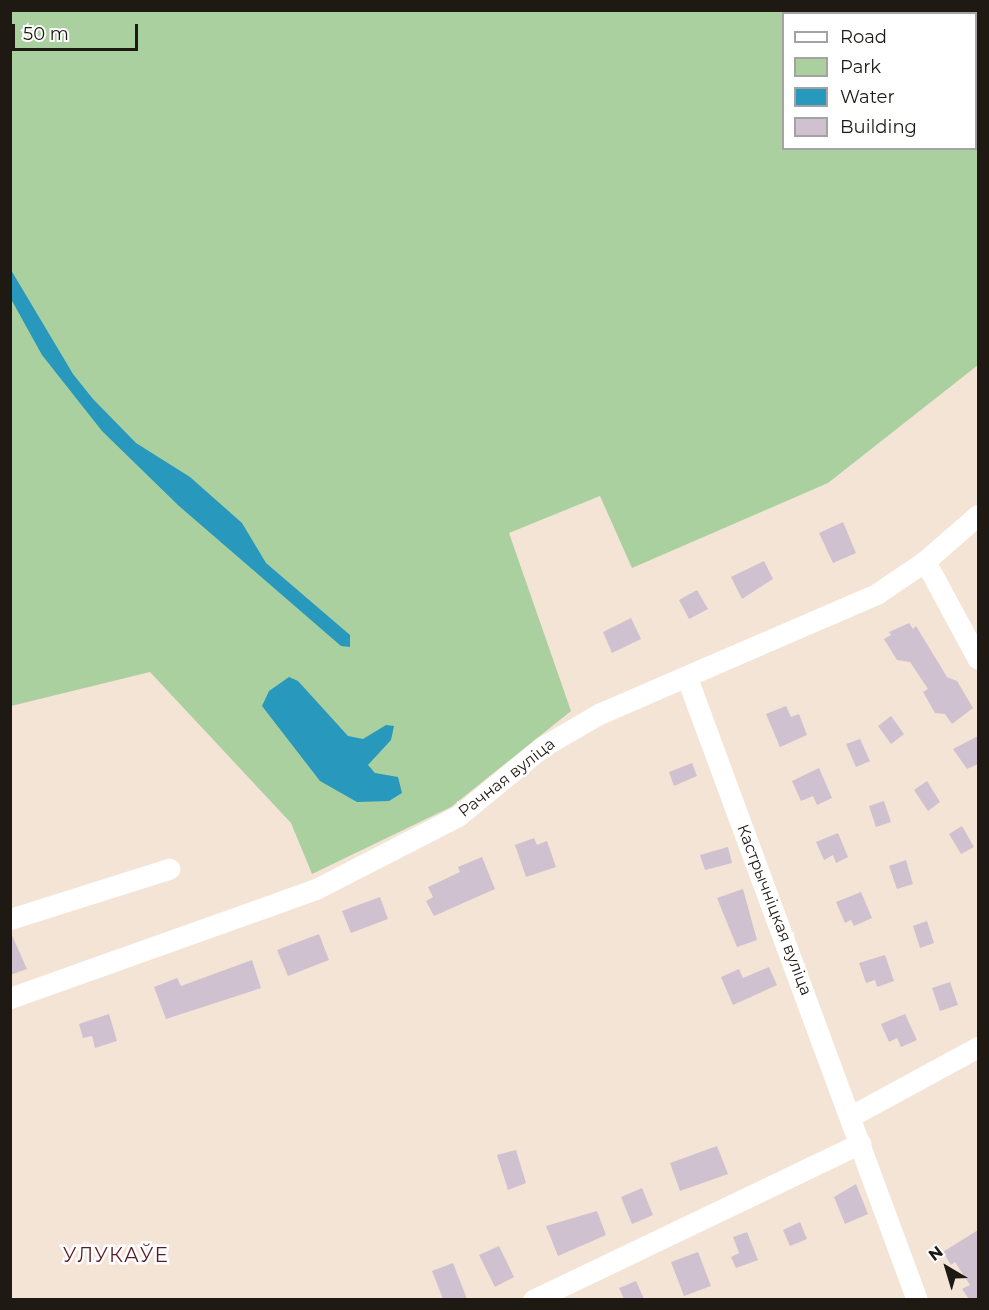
<!DOCTYPE html>
<meta charset="utf-8">
<style>
body{margin:0}
#map{position:relative;width:989px;height:1310px;overflow:hidden;background:#f4e4d5;font-family:Montserrat,sans-serif}
div>[style]{position:absolute}
.green>*{inset:0;background:#aad09f}
.water>*{inset:0;background:#2898bd}
.building>*{inset:0;background:#cfc1d0}
.minor>*{height:21px;margin:-10.5px;padding:0 10.5px;transform-origin:10.5px;border-radius:10.5px;background:#fff}
span{translate:-50% -50%;white-space:nowrap;text-align:center;line-height:1.15;-webkit-text-stroke:5px #fff;paint-order:stroke}
.street-label{font-size:16px;color:#1f1914}
.quarter-label{font-size:20px;color:#5d1826;letter-spacing:1.5px}
.frame{position:absolute;inset:0;border:12px solid #1f1914;pointer-events:none}
.legend{position:absolute;left:782px;top:12px;width:195px;height:138px;box-sizing:border-box;background:#fff;border:2px solid #a5a3a1;margin:0;padding:8px 10px;list-style:none;font-size:18px;color:#1f1914}
.legend li{display:flex;align-items:center;gap:12px;height:30px}
.legend b{width:30px;border:2px solid #a5a3a1}
.north{position:absolute;left:917px;top:1238px;width:60px;height:60px;-webkit-text-stroke:4px #fff;paint-order:stroke;rotate:322deg;font-size:16px;font-weight:700;line-height:24px;text-align:center;color:#1f1914}
.north::after{content:'';display:block;margin:auto;width:21px;height:27px;background:#1f1914;clip-path:polygon(50% 0,100% 100%,50% 72%,0 100%)}
.scale{position:absolute;left:12px;top:24px;width:126px;height:27px;box-sizing:border-box;border:3px solid #1f1914;border-top:0;padding-left:8px;font-size:18px;line-height:21px;white-space:nowrap;color:#1f1914;-webkit-text-stroke:4px #fff;paint-order:stroke}
</style>
<div id="map">
<div class="green">
<i style="clip-path:polygon(evenodd,10px 11px,978px 11px,978px 365px,828px 483px,632px 568px,600px 496px,509px 533px,571px 711px,451px 807px,312px 874px,291px 823px,150px 672px,11px 706px,10px 11px,784px 14px,976px 14px,976px 148px,784px 148px,784px 14px)"></i>
</div>
<div class="water">
<i style="clip-path:polygon(11px 270px,73px 374px,93px 399px,136px 443px,190px 477px,242px 523px,266px 563px,350px 635px,350px 647px,341px 646px,179px 506px,102px 431px,42px 355px,11px 299px)"></i>
<i style="clip-path:polygon(289px 677px,298px 681px,348px 736px,363px 739px,386px 725px,394px 726px,391px 740px,368px 765px,375px 773px,398px 777px,402px 793px,389px 801px,357px 802px,320px 781px,262px 706px,269px 691px)"></i>
</div>
<div class="building">
<i style="clip-path:polygon(843px 522px,856px 553px,833px 563px,819px 533px)"></i>
<i style="clip-path:polygon(764px 561px,773px 579px,742px 599px,731px 577px)"></i>
<i style="clip-path:polygon(697px 590px,708px 609px,689px 619px,679px 600px)"></i>
<i style="clip-path:polygon(631px 618px,641px 639px,612px 653px,603px 632px)"></i>
<i style="clip-path:polygon(909px 623px,913px 629px,916px 626px,947px 677px,957px 681px,973px 708px,952px 724px,945px 714px,935px 713px,923px 692px,928px 689px,910px 662px,897px 660px,884px 639px,891px 635px,889px 632px)"></i>
<i style="clip-path:polygon(786px 706px,791px 717px,799px 714px,807px 735px,780px 747px,766px 714px)"></i>
<i style="clip-path:polygon(891px 716px,904px 734px,891px 744px,878px 726px)"></i>
<i style="clip-path:polygon(978px 736px,978px 764px,967px 769px,953px 749px)"></i>
<i style="clip-path:polygon(860px 739px,870px 761px,856px 767px,846px 744px)"></i>
<i style="clip-path:polygon(692px 763px,697px 776px,674px 786px,669px 772px)"></i>
<i style="clip-path:polygon(819px 768px,832px 798px,817px 805px,813px 796px,801px 801px,792px 781px)"></i>
<i style="clip-path:polygon(927px 781px,940px 802px,928px 811px,914px 790px)"></i>
<i style="clip-path:polygon(884px 801px,891px 822px,876px 827px,869px 806px)"></i>
<i style="clip-path:polygon(962px 826px,974px 847px,961px 854px,949px 834px)"></i>
<i style="clip-path:polygon(838px 833px,848px 857px,836px 863px,833px 855px,824px 860px,816px 842px)"></i>
<i style="clip-path:polygon(534px 838px,537px 845px,547px 841px,556px 867px,526px 877px,515px 845px)"></i>
<i style="clip-path:polygon(728px 847px,732px 863px,705px 870px,700px 855px)"></i>
<i style="clip-path:polygon(482px 857px,495px 889px,434px 916px,426px 901px,433px 897px,428px 887px,460px 872px,458px 867px)"></i>
<i style="clip-path:polygon(906px 860px,913px 884px,897px 889px,889px 866px)"></i>
<i style="clip-path:polygon(743px 889px,757px 940px,737px 947px,717px 898px)"></i>
<i style="clip-path:polygon(861px 892px,872px 918px,854px 926px,851px 920px,845px 923px,836px 902px)"></i>
<i style="clip-path:polygon(380px 897px,388px 919px,351px 933px,342px 911px)"></i>
<i style="clip-path:polygon(927px 921px,934px 943px,920px 948px,913px 926px)"></i>
<i style="clip-path:polygon(10px 931px,27px 969px,10px 975px)"></i>
<i style="clip-path:polygon(319px 934px,329px 960px,288px 976px,277px 950px)"></i>
<i style="clip-path:polygon(885px 955px,894px 981px,877px 987px,875px 980px,866px 983px,859px 963px)"></i>
<i style="clip-path:polygon(252px 960px,261px 988px,166px 1019px,154px 987px,177px 978px,181px 986px)"></i>
<i style="clip-path:polygon(769px 967px,777px 985px,733px 1005px,721px 977px,739px 969px,743px 978px)"></i>
<i style="clip-path:polygon(950px 982px,958px 1005px,940px 1011px,932px 988px)"></i>
<i style="clip-path:polygon(109px 1014px,117px 1041px,95px 1048px,92px 1036px,83px 1038px,79px 1024px)"></i>
<i style="clip-path:polygon(905px 1014px,917px 1040px,901px 1047px,897px 1038px,889px 1042px,881px 1024px)"></i>
<i style="clip-path:polygon(717px 1146px,728px 1174px,680px 1191px,670px 1163px)"></i>
<i style="clip-path:polygon(516px 1150px,526px 1183px,508px 1190px,497px 1155px)"></i>
<i style="clip-path:polygon(856px 1184px,868px 1214px,845px 1224px,834px 1197px)"></i>
<i style="clip-path:polygon(642px 1188px,653px 1215px,632px 1224px,621px 1197px)"></i>
<i style="clip-path:polygon(597px 1211px,606px 1235px,558px 1256px,546px 1226px)"></i>
<i style="clip-path:polygon(800px 1222px,807px 1239px,790px 1246px,783px 1230px)"></i>
<i style="clip-path:polygon(978px 1230px,978px 1299px,969px 1299px,962px 1289px,970px 1285px,955px 1262px,951px 1265px,943px 1252px)"></i>
<i style="clip-path:polygon(747px 1232px,758px 1260px,736px 1268px,731px 1257px,739px 1253px,733px 1237px)"></i>
<i style="clip-path:polygon(499px 1246px,514px 1277px,495px 1287px,479px 1255px)"></i>
<i style="clip-path:polygon(698px 1252px,711px 1286px,684px 1296px,671px 1262px)"></i>
<i style="clip-path:polygon(453px 1263px,467px 1299px,443px 1299px,432px 1271px)"></i>
<i style="clip-path:polygon(636px 1281px,644px 1299px,624px 1299px,619px 1288px)"></i>
</div>
<div class="minor">
<i style="left:925px;top:561px;width:111px;rotate:61.6deg"></i>
<i style="left:687px;top:678px;width:663px;rotate:69.71deg"></i>
<i style="left:10px;top:919px;width:167px;rotate:-17.5deg"></i>
<i style="left:10px;top:998px;width:325px;rotate:-19.6deg"></i>
<i style="left:316px;top:889px;width:160px;rotate:-27.2deg"></i>
<i style="left:458px;top:816px;width:109px;rotate:-39.4deg"></i>
<i style="left:542px;top:747px;width:66px;rotate:-30.1deg"></i>
<i style="left:599px;top:714px;width:304px;rotate:-23.4deg"></i>
<i style="left:878px;top:593px;width:57px;rotate:-34.2deg"></i>
<i style="left:925px;top:561px;width:70px;rotate:-41deg"></i>
<i style="left:851px;top:1116px;width:145px;rotate:-28.5deg"></i>
<i style="left:533px;top:1300px;width:363px;rotate:-25.6deg"></i>
</div>
<div class="street-label">
<span style="left:507px;top:778px;rotate:-38deg">Рачная вуліца</span>
<span style="left:774px;top:910px;rotate:69deg">Кастрычніцкая вуліца</span>
</div>
<div class="quarter-label">
<span style="left:116px;top:1255px">УЛУКАЎЕ</span>
</div>
<div class="frame"></div>
<ul class="legend">
<li><b style="height:8px;background:#fff"></b>Road</li>
<li><b style="height:16px;background:#aad09f"></b>Park</li>
<li><b style="height:16px;background:#2898bd"></b>Water</li>
<li><b style="height:16px;background:#cfc1d0"></b>Building</li>
</ul>
<div class="north">N</div>
<div class="scale">50 m</div>
</div>
